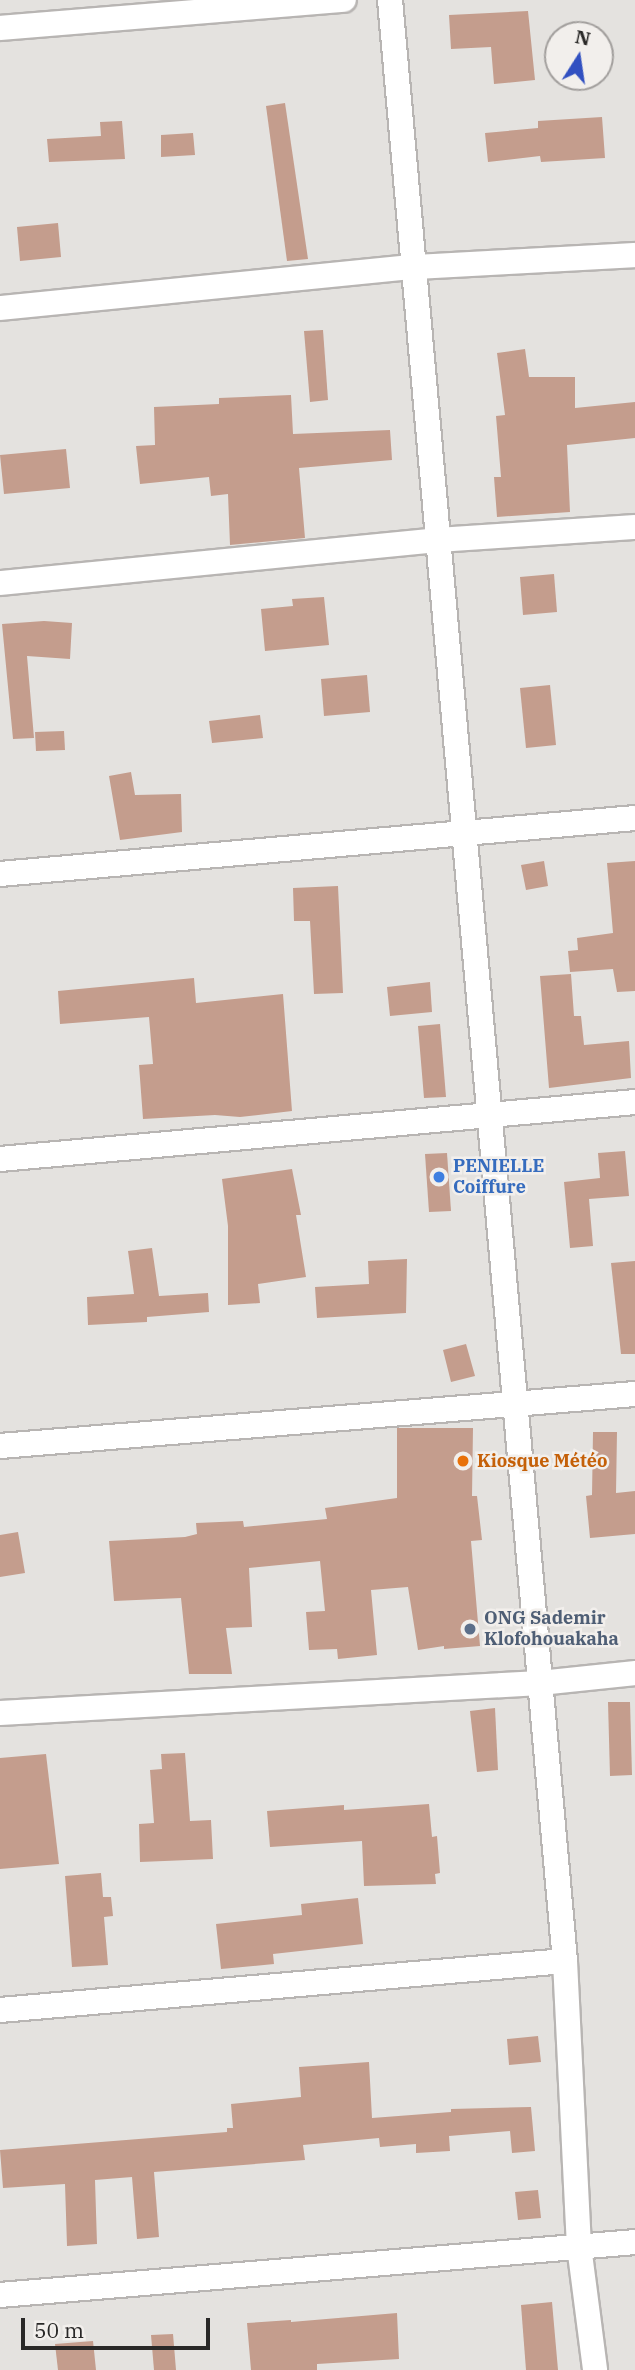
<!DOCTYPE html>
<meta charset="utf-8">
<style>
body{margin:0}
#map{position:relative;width:635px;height:2370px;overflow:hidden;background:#e4e2df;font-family:"IBM Plex Serif",serif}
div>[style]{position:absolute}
.building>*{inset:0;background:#c49d8d}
.roads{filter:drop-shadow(2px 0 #b8b5b3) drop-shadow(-2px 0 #b8b5b3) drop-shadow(0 2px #b8b5b3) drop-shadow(0 -2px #b8b5b3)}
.street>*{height:24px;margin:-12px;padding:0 12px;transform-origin:12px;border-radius:12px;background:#fff}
.dots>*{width:19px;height:19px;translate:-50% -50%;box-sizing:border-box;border:4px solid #f2efec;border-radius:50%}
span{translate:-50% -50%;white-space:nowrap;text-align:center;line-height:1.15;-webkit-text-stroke:5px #f2efec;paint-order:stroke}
.shop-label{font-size:18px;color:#366cbe;font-weight:700}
.left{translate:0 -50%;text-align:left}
.food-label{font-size:18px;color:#c56008;font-weight:700}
.service-label{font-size:18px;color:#4e5e75;font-weight:700}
.north{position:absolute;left:544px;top:21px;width:70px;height:70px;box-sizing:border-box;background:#f2efec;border:2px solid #a29f9d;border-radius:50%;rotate:12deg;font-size:19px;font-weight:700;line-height:28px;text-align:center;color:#292827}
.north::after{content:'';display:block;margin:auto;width:24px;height:32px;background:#3150c1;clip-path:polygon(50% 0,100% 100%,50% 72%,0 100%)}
.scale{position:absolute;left:21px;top:2318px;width:189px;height:32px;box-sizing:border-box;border:4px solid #292827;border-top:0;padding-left:9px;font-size:21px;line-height:24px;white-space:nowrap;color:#292827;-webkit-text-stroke:5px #f2efec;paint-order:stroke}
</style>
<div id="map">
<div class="building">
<i style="clip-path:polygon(528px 11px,535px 80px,494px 84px,491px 47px,451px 49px,449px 15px)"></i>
<i style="clip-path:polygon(285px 103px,308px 259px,287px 261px,266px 106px)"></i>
<i style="clip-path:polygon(602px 117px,605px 158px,541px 162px,540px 156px,488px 162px,485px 133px,538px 128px,538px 121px)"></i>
<i style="clip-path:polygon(122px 121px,125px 159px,49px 162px,47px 139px,101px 136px,100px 122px)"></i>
<i style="clip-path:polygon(193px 133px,195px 155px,161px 157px,161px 135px)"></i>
<i style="clip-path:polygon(58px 223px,61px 257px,20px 261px,17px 227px)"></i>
<i style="clip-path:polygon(323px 330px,328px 400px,310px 402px,304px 331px)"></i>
<i style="clip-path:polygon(525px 349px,529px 377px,575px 377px,575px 408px,635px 402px,635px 438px,567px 445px,570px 512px,497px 517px,494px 477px,501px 477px,496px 416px,505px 415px,497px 353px)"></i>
<i style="clip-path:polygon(291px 395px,293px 434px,390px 430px,392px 460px,299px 468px,305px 538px,230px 545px,228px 494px,211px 496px,209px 477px,140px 484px,136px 446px,155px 445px,154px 407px,219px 404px,219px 398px)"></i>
<i style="clip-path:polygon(66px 449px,70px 488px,4px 494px,0 455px)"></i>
<i style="clip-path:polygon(554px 574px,557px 612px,523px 615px,520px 577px)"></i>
<i style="clip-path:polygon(324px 597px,329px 645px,265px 651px,261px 609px,293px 606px,292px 599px)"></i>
<i style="clip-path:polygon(44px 621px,72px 623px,70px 659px,27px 656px,34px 738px,13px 739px,2px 624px)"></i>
<i style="clip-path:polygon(367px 675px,370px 712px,324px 716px,321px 679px)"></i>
<i style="clip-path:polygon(550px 685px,556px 745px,526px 748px,520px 688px)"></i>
<i style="clip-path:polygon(260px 715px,263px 738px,212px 743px,209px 721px)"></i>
<i style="clip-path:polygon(64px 731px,65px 750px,36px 751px,35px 732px)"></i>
<i style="clip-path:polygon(131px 772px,135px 795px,181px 794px,182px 832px,120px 840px,109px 776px)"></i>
<i style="clip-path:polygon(544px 861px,548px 886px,526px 890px,521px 865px)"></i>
<i style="clip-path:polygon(635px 861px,635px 991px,617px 992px,613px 969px,570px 972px,568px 951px,578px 950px,577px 938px,613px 933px,607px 863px)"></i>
<i style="clip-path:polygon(338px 886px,343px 993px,314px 994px,310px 921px,294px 921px,293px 888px)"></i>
<i style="clip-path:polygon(571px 974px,574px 1016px,581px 1016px,584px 1045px,629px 1041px,631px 1078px,549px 1088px,540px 976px)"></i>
<i style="clip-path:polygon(194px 978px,196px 1003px,283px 994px,292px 1111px,240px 1117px,215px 1115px,143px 1119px,139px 1065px,153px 1064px,149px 1017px,60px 1024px,58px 991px)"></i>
<i style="clip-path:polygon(430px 982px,432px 1012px,390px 1016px,387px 987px)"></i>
<i style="clip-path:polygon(440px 1024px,446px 1097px,424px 1098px,418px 1026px)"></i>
<i style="clip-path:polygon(625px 1151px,629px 1196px,589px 1199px,593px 1246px,570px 1248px,564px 1182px,600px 1178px,598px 1153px)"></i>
<i style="clip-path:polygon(447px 1153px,451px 1211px,429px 1212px,425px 1154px)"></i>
<i style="clip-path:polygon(292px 1169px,301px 1215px,296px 1215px,306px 1277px,258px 1284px,260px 1303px,228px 1305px,228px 1226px,222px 1179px)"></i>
<i style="clip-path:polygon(152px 1248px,159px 1296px,208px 1293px,209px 1312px,147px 1317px,147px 1322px,88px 1325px,87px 1297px,134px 1294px,128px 1251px)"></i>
<i style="clip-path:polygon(407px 1259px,406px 1313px,317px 1318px,315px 1287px,369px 1284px,368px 1261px)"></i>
<i style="clip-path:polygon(635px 1261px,635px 1354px,621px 1354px,611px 1263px)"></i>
<i style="clip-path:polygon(466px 1344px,475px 1376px,451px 1382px,443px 1350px)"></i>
<i style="clip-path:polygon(397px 1428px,473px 1428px,472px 1496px,477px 1496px,482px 1540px,471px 1541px,480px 1646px,444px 1649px,444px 1646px,418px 1650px,408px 1587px,371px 1590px,377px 1655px,338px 1659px,337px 1649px,309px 1650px,306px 1612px,325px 1611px,320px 1561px,249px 1568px,252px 1627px,226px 1628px,232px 1674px,189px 1674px,181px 1598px,114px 1601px,109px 1541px,185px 1537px,197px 1534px,196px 1523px,243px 1521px,244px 1527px,327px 1519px,325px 1508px,397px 1498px)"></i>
<i style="clip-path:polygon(593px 1432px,617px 1432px,616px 1493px,635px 1491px,635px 1534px,590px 1538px,586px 1496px,592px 1495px)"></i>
<i style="clip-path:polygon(18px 1532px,25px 1573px,0 1577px,0 1535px)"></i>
<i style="clip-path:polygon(608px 1702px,630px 1702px,632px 1775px,610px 1776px)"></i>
<i style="clip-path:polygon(495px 1708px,498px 1770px,477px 1772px,470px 1711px)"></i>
<i style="clip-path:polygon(185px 1753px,190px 1821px,211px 1820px,213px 1859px,140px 1862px,139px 1824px,154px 1823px,150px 1770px,162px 1769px,161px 1754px)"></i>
<i style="clip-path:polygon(46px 1754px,59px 1864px,0 1869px,0 1758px)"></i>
<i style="clip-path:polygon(429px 1804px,432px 1837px,437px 1836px,440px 1873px,435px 1874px,436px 1884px,364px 1886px,362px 1841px,270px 1847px,267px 1811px,344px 1805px,344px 1810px)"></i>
<i style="clip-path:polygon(101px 1873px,103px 1897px,111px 1897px,113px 1916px,104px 1917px,108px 1965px,72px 1967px,65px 1876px)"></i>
<i style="clip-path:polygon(358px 1898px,363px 1944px,273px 1954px,274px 1964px,221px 1969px,216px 1924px,302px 1915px,301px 1904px)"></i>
<i style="clip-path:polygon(538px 2036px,541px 2062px,509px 2065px,507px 2039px)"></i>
<i style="clip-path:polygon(369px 2062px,372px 2118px,451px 2112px,451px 2109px,531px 2107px,535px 2151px,512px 2153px,510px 2131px,449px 2136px,450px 2151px,416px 2153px,416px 2144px,380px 2147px,379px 2138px,303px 2145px,305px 2160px,154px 2172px,159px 2237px,137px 2239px,132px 2177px,95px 2180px,97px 2244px,67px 2246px,65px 2184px,3px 2188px,0 2150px,227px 2132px,227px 2128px,233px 2128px,231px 2104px,301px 2097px,299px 2067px)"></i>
<i style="clip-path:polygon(538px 2190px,541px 2218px,518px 2220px,515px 2192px)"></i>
<i style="clip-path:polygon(552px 2302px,558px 2370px,526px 2370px,521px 2305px)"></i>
<i style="clip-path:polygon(397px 2313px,399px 2359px,317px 2364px,317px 2370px,251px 2370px,247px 2323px,291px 2320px,291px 2322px)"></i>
<i style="clip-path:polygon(173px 2334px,176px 2370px,154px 2370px,151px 2335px)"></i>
<i style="clip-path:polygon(93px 2341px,96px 2370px,58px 2370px,55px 2344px)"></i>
</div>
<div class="roads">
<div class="street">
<i style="left:390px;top:0;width:1969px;rotate:84.9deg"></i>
<i style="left:565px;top:1961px;width:285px;rotate:87.2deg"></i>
<i style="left:579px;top:2246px;width:125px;rotate:82.6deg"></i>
<i style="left:0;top:28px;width:345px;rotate:-4.7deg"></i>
<i style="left:0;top:308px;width:416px;rotate:-5.7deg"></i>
<i style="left:414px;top:267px;width:221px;rotate:-3.1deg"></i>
<i style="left:0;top:583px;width:440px;rotate:-5.6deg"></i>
<i style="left:438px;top:540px;width:197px;rotate:-3.8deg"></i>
<i style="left:0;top:874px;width:637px;rotate:-5.04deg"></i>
<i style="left:0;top:1159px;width:638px;rotate:-5.13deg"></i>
<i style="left:0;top:1446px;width:637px;rotate:-4.68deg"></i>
<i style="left:0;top:1713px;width:541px;rotate:-3.18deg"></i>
<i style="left:540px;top:1683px;width:96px;rotate:-6deg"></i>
<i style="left:0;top:2010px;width:567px;rotate:-4.96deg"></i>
<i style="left:0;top:2295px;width:637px;rotate:-4.77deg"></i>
</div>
</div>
<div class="dots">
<i style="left:439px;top:1177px;background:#3f7fe0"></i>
<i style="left:463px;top:1461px;background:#e8710a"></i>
<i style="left:470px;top:1629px;background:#5c6f8a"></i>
</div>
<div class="shop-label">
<span class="left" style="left:453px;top:1177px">PENIELLE<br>Coiffure</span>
</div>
<div class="food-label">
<span class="left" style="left:477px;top:1461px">Kiosque Météo</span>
</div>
<div class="service-label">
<span class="left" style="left:484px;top:1629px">ONG Sademir<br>Klofohouakaha</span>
</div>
<div class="north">N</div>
<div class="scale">50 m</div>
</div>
